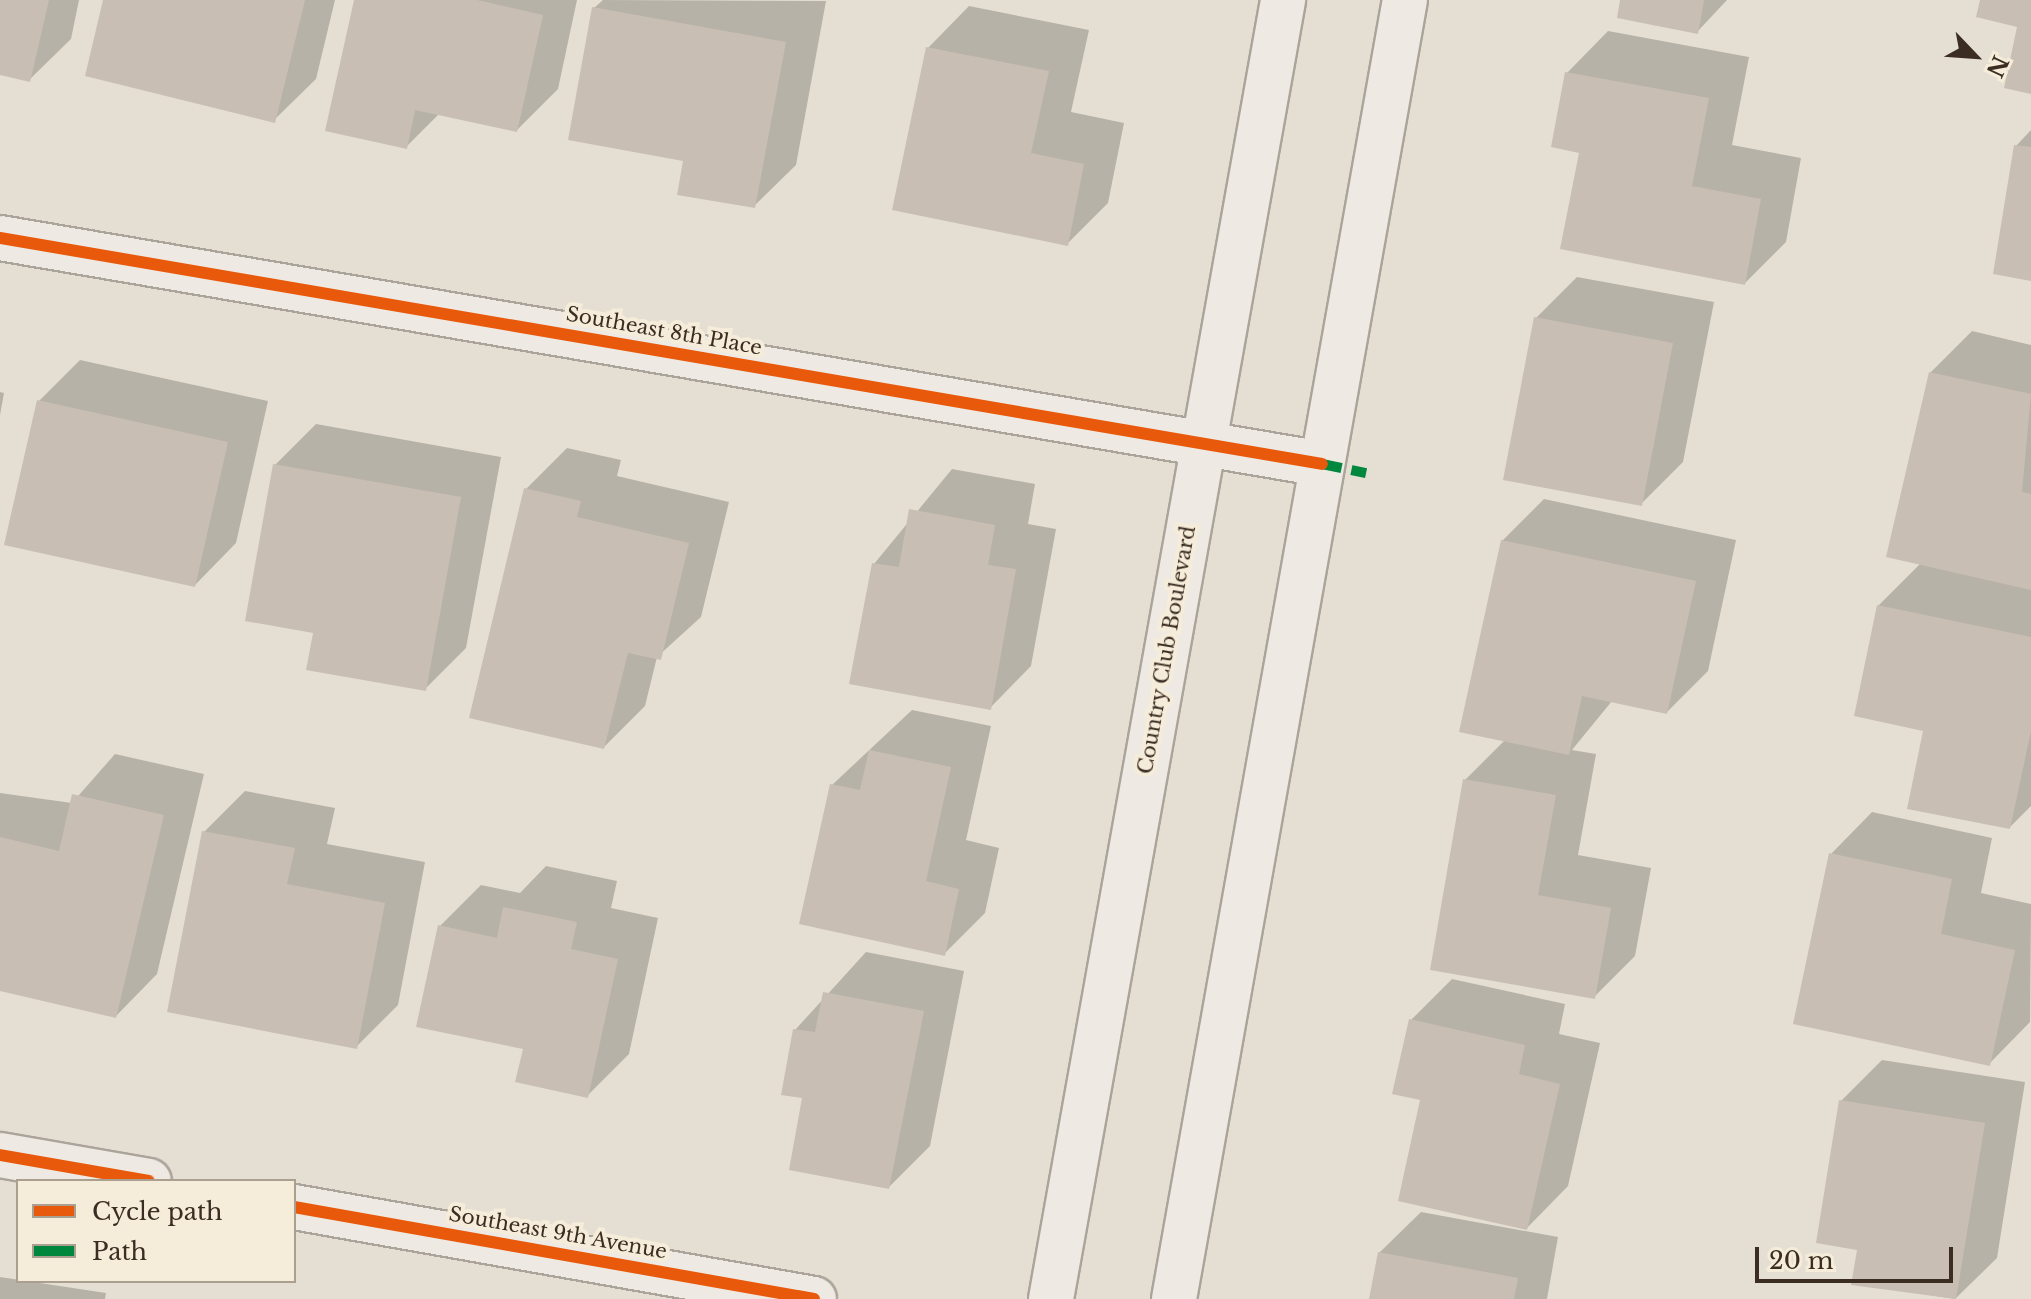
<!DOCTYPE html>
<style>
body{margin:0}
#map{position:relative;width:2031px;height:1299px;overflow:hidden;background:#e5dfd3;font-family:"Libre Baskerville",serif}
div>[style]{position:absolute}
.shadow>*{inset:0;background:#0003}
.building>*{inset:0;background:#c9beb4}
.roads{filter:drop-shadow(2px 0 #aba49b) drop-shadow(-2px 0 #aba49b) drop-shadow(0 2px #aba49b) drop-shadow(0 -2px #aba49b)}
.minor>*{height:44px;margin:-22px;padding:0 22px;transform-origin:22px;border-radius:22px;background:#eeeae3}
.secondary>*{height:44px;margin:-22px;padding:0 22px;transform-origin:22px;border-radius:22px;background:#eeeae3}
.quiet>*{height:10px;margin-top:-5px;transform-origin:0;background:repeating-linear-gradient(90deg,#00873e 0 20px,transparent 0 30px)}
.cycleway>*{height:12px;margin:-6px;padding:0 6px;transform-origin:6px;border-radius:6px;background:#e8590c}
span{translate:-50% -50%;white-space:nowrap;text-align:center;line-height:1.15;-webkit-text-stroke:8px #f5ecda;paint-order:stroke}
.street-label{font-size:20px;color:#3b2d22}
.legend{position:absolute;left:16px;top:1179px;width:280px;height:104px;box-sizing:border-box;background:#f5ecda;border:2px solid #aba090;margin:0;padding:10px 14px;list-style:none;font-size:24px;color:#3b2d22}
.legend li{display:flex;align-items:center;gap:16px;height:40px}
.legend b{width:40px;border:2px solid #aba090}
.north{position:absolute;left:1935px;top:16px;width:80px;height:80px;-webkit-text-stroke:6px #f5ecda;paint-order:stroke;rotate:115deg;font-size:22px;font-weight:700;line-height:32px;text-align:center;color:#3b2d22}
.north::after{content:'';display:block;margin:auto;width:28px;height:36px;background:#3b2d22;clip-path:polygon(50% 0,100% 100%,50% 72%,0 100%)}
.scale{position:absolute;left:1755px;top:1247px;width:198px;height:36px;box-sizing:border-box;border:4px solid #3b2d22;border-top:0;padding-left:10px;font-size:24px;line-height:28px;white-space:nowrap;color:#3b2d22;-webkit-text-stroke:6px #f5ecda;paint-order:stroke}
</style>
<div id="map">
<div class="shadow">
<i style="clip-path:polygon(0 0,79px 0,71px 39px,29px 80px,0 73px)"></i>
<i style="clip-path:polygon(105px 0,335px 0,316px 79px,274px 120px)"></i>
<i style="clip-path:polygon(356px 0,577px 0,558px 89px,517px 130px,440px 113px,406px 147px)"></i>
<i style="clip-path:polygon(603px 0,826px 1px,796px 165px,754px 206px,685px 160px,594px 8px)"></i>
<i style="clip-path:polygon(1622px 0,1727px 0,1697px 32px)"></i>
<i style="clip-path:polygon(969px 6px,1089px 30px,1071px 112px,1124px 123px,1108px 203px,1067px 244px,928px 48px)"></i>
<i style="clip-path:polygon(1608px 31px,1749px 57px,1732px 145px,1801px 158px,1786px 242px,1745px 283px,1567px 73px)"></i>
<i style="clip-path:polygon(2031px 130px,2031px 279px,2016px 146px)"></i>
<i style="clip-path:polygon(1577px 277px,1714px 302px,1683px 462px,1642px 503px,1536px 318px)"></i>
<i style="clip-path:polygon(1972px 331px,2031px 345px,2031px 806px,2010px 827px,1925px 730px,1878px 606px,1921px 563px,1930px 373px)"></i>
<i style="clip-path:polygon(80px 360px,268px 401px,236px 543px,195px 585px,39px 401px)"></i>
<i style="clip-path:polygon(0 392px,4px 393px,0 415px)"></i>
<i style="clip-path:polygon(316px 424px,501px 457px,466px 648px,425px 689px,315px 631px,275px 465px)"></i>
<i style="clip-path:polygon(567px 448px,621px 460px,617px 476px,729px 502px,701px 617px,657px 657px,645px 706px,604px 747px,526px 489px)"></i>
<i style="clip-path:polygon(952px 469px,1035px 484px,1028px 524px,1056px 529px,1031px 666px,990px 708px,874px 564px)"></i>
<i style="clip-path:polygon(1544px 499px,1736px 540px,1708px 671px,1667px 712px,1612px 701px,1572px 750px,1596px 754px,1578px 855px,1651px 868px,1635px 956px,1594px 997px,1465px 780px,1505px 740px,1502px 541px)"></i>
<i style="clip-path:polygon(912px 710px,991px 726px,966px 840px,999px 848px,985px 913px,944px 954px,832px 785px)"></i>
<i style="clip-path:polygon(115px 754px,204px 774px,157px 974px,116px 1016px,0 989px,0 793px,72px 803px)"></i>
<i style="clip-path:polygon(245px 791px,335px 808px,327px 844px,425px 862px,398px 1005px,357px 1046px,204px 832px)"></i>
<i style="clip-path:polygon(1872px 812px,1992px 838px,1981px 893px,2031px 904px,2030px 1022px,1989px 1064px,1831px 854px)"></i>
<i style="clip-path:polygon(546px 866px,617px 881px,611px 908px,658px 918px,629px 1054px,588px 1095px,440px 926px,481px 885px,520px 893px)"></i>
<i style="clip-path:polygon(866px 952px,964px 971px,930px 1146px,889px 1187px,795px 1030px)"></i>
<i style="clip-path:polygon(1452px 979px,1565px 1004px,1559px 1034px,1600px 1043px,1568px 1186px,1527px 1228px,1422px 1099px,1411px 1020px)"></i>
<i style="clip-path:polygon(1882px 1060px,2025px 1082px,1997px 1258px,1955px 1299px,1853px 1283px,1859px 1248px,1841px 1101px)"></i>
<i style="clip-path:polygon(1421px 1212px,1558px 1237px,1547px 1299px,1371px 1299px,1379px 1253px)"></i>
<i style="clip-path:polygon(0 1277px,106px 1293px,105px 1299px,0 1299px)"></i>
</div>
<div class="building">
<i style="clip-path:polygon(0 0,49px 0,30px 82px,0 75px)"></i>
<i style="clip-path:polygon(103px 0,305px 0,275px 123px,85px 76px)"></i>
<i style="clip-path:polygon(354px 0,477px 0,543px 15px,517px 132px,415px 110px,407px 149px,325px 131px)"></i>
<i style="clip-path:polygon(1620px 0,1704px 0,1698px 34px,1617px 18px)"></i>
<i style="clip-path:polygon(1980px 0,2031px 0,2031px 94px,2004px 88px,2017px 27px,1976px 17px)"></i>
<i style="clip-path:polygon(592px 7px,786px 42px,755px 208px,677px 195px,683px 161px,568px 140px)"></i>
<i style="clip-path:polygon(926px 47px,1049px 71px,1031px 153px,1084px 164px,1068px 246px,892px 210px)"></i>
<i style="clip-path:polygon(1565px 72px,1709px 98px,1692px 186px,1761px 199px,1745px 285px,1560px 249px,1579px 153px,1551px 147px)"></i>
<i style="clip-path:polygon(2014px 145px,2031px 147px,2031px 281px,1993px 274px)"></i>
<i style="clip-path:polygon(1534px 317px,1673px 343px,1642px 506px,1503px 480px)"></i>
<i style="clip-path:polygon(1929px 372px,2031px 394px,2022px 492px,2031px 494px,2031px 590px,1886px 557px)"></i>
<i style="clip-path:polygon(37px 400px,228px 442px,195px 587px,4px 545px)"></i>
<i style="clip-path:polygon(273px 464px,461px 497px,426px 691px,306px 670px,313px 633px,245px 621px)"></i>
<i style="clip-path:polygon(524px 488px,581px 501px,577px 517px,689px 543px,661px 660px,628px 653px,604px 749px,469px 718px)"></i>
<i style="clip-path:polygon(909px 509px,995px 525px,988px 565px,1016px 569px,991px 710px,849px 684px,872px 563px,899px 567px)"></i>
<i style="clip-path:polygon(1501px 540px,1696px 581px,1667px 714px,1582px 696px,1569px 755px,1459px 732px)"></i>
<i style="clip-path:polygon(1877px 605px,2031px 637px,2031px 731px,2010px 829px,1907px 809px,1923px 731px,1854px 716px)"></i>
<i style="clip-path:polygon(869px 750px,951px 767px,926px 881px,959px 889px,945px 956px,799px 924px,830px 784px,860px 790px)"></i>
<i style="clip-path:polygon(1463px 779px,1556px 795px,1538px 895px,1611px 908px,1595px 999px,1430px 970px)"></i>
<i style="clip-path:polygon(72px 794px,164px 815px,116px 1018px,0 991px,0 837px,59px 851px)"></i>
<i style="clip-path:polygon(202px 831px,295px 848px,287px 884px,385px 903px,357px 1049px,167px 1012px)"></i>
<i style="clip-path:polygon(1829px 853px,1952px 879px,1941px 934px,2015px 950px,1990px 1066px,1793px 1024px)"></i>
<i style="clip-path:polygon(503px 907px,577px 922px,571px 949px,618px 959px,588px 1098px,515px 1082px,523px 1049px,416px 1027px,438px 925px,497px 938px)"></i>
<i style="clip-path:polygon(823px 992px,924px 1011px,889px 1189px,789px 1170px,802px 1098px,781px 1095px,793px 1029px,815px 1032px)"></i>
<i style="clip-path:polygon(1409px 1019px,1525px 1045px,1519px 1074px,1560px 1084px,1527px 1230px,1398px 1201px,1420px 1100px,1392px 1094px)"></i>
<i style="clip-path:polygon(1839px 1100px,1985px 1123px,1956px 1299px,1851px 1285px,1857px 1250px,1816px 1243px)"></i>
<i style="clip-path:polygon(1378px 1252px,1518px 1278px,1514px 1299px,1369px 1299px)"></i>
</div>
<div class="roads">
<div class="minor">
<i style="left:0;top:238px;width:1341px;rotate:9.7deg"></i>
<i style="left:0;top:1155px;width:151px;rotate:9.9deg"></i>
<i style="left:294px;top:1207px;width:528px;rotate:10.03deg"></i>
</div>
<div class="secondary">
<i style="left:1051px;top:1299px;width:1320px;rotate:-79.87deg"></i>
<i style="left:1174px;top:1299px;width:1319px;rotate:-79.92deg"></i>
</div>
</div>
<div class="quiet">
<i style="left:1322px;top:464px;width:45px;rotate:11.6deg"></i>
</div>
<div class="cycleway">
<i style="left:0;top:238px;width:1341px;rotate:9.7deg"></i>
<i style="left:0;top:1155px;width:151px;rotate:9.9deg"></i>
<i style="left:294px;top:1207px;width:528px;rotate:10.03deg"></i>
</div>
<div class="street-label">
<span style="left:664px;top:331px;rotate:10deg">Southeast 8th Place</span>
<span style="left:1167px;top:650px;rotate:-80deg">Country Club Boulevard</span>
<span style="left:558px;top:1233px;rotate:10deg">Southeast 9th Avenue</span>
</div>
<ul class="legend">
<li><b style="height:10px;background:#e8590c"></b>Cycle path</li>
<li><b style="height:10px;background:#00873e"></b>Path</li>
</ul>
<div class="north">N</div>
<div class="scale">20 m</div>
</div>
